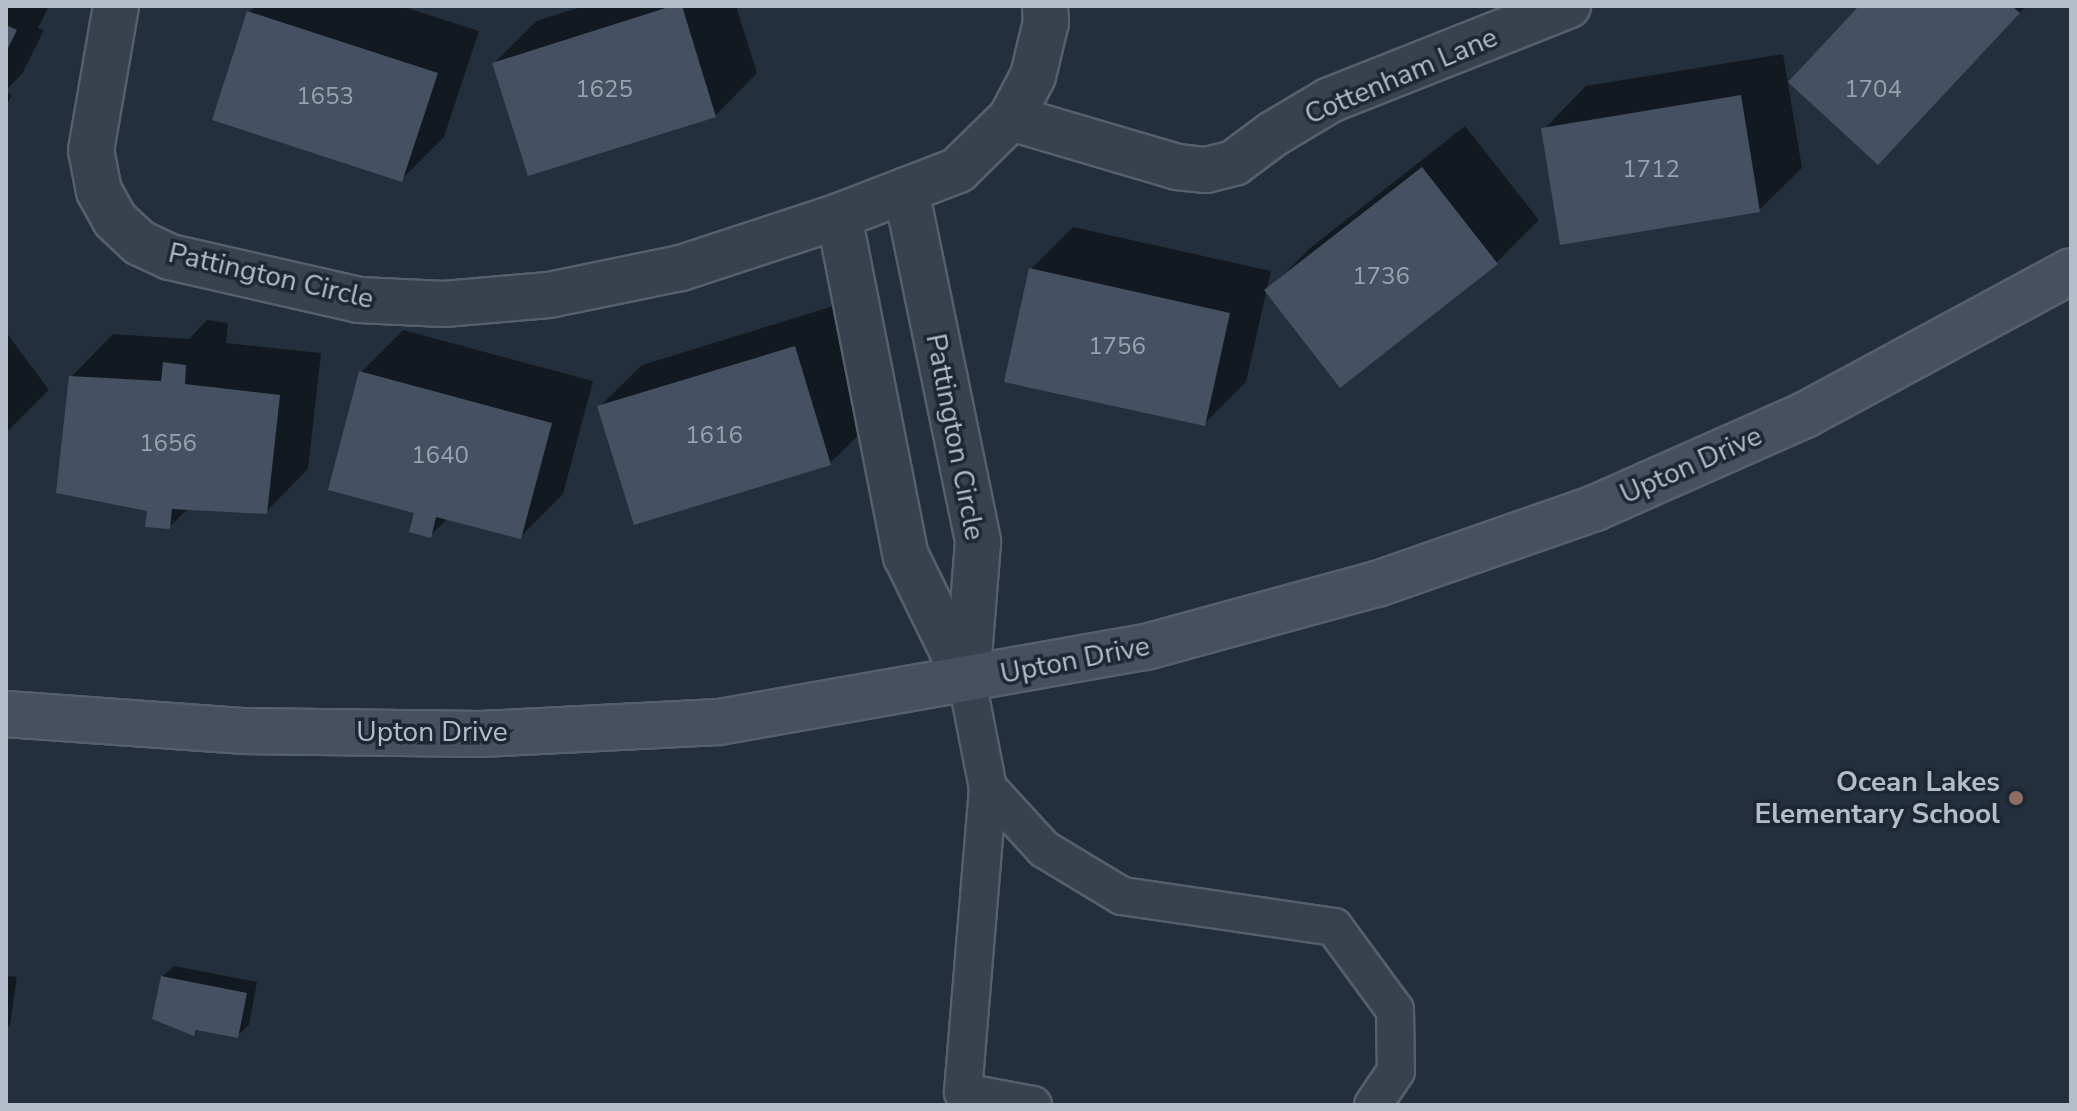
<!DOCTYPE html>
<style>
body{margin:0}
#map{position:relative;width:2077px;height:1111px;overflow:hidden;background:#242f3e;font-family:"Nunito Sans",sans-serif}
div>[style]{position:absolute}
.shadow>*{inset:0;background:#0007}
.building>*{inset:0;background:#455162}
.roads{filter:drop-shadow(2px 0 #565f6c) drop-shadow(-2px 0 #565f6c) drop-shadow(0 2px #565f6c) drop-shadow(0 -2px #565f6c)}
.service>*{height:36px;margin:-18px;padding:0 18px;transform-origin:18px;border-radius:18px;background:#38414e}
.minor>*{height:44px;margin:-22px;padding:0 22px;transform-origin:22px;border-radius:22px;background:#38414e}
.secondary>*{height:44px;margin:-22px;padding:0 22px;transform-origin:22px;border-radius:22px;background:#465061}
.dots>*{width:22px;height:22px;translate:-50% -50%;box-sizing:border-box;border:4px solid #1d2633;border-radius:50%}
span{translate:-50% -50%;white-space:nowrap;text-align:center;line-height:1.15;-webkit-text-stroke:7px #1d2633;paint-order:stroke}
.number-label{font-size:24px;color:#98a1af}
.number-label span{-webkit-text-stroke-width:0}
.street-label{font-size:28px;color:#b4bcc9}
.poi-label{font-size:28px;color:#b4bcc9;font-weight:700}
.right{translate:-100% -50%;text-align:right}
.frame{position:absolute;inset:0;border:8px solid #b4bcc9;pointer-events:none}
</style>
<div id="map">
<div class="shadow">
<i style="clip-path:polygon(6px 6px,49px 6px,38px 28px,44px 30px,22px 74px,9px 87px,6px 92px,12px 95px,6px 106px)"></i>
<i style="clip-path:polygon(256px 6px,401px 6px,479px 31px,444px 137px,402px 179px,249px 12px)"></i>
<i style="clip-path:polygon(584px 6px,736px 6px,757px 73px,715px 116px,494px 63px,536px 21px)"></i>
<i style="clip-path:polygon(1862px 6px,2026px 6px,1920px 120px)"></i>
<i style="clip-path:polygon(1783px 54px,1802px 168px,1759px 210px,1544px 129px,1586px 86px)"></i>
<i style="clip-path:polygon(1465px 126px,1539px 220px,1497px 262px,1340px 385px,1267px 291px,1309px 249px)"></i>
<i style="clip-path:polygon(1073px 227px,1271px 271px,1246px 382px,1204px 424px,1031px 269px)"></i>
<i style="clip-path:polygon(837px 305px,873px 421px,830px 463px,599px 407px,642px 365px)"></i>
<i style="clip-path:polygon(207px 320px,228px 323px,226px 343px,321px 353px,308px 469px,266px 512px,189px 508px,169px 527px,149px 509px,71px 377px,113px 334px,189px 339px)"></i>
<i style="clip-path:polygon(403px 330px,593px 381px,563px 494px,520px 537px,448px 518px,430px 536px,416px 511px,361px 372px)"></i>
<i style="clip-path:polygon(6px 332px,49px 390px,6px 433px)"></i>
<i style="clip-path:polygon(174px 966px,257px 982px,249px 1025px,237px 1036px,199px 1029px,194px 1034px,162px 977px)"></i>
<i style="clip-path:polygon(6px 976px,17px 977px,10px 1025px,6px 1029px)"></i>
</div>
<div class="building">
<i style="clip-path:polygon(672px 6px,682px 6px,716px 117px,528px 176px,492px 63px)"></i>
<i style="clip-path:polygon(1859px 6px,2012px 6px,2020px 13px,1878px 165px,1788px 82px)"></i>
<i style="clip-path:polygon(247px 11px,438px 73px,402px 182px,212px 120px)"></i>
<i style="clip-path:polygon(6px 25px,17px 30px,6px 52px)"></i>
<i style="clip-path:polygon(1741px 95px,1760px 212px,1560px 245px,1541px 128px)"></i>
<i style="clip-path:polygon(1422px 167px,1498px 264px,1340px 388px,1264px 290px)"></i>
<i style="clip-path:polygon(1029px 268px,1230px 313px,1205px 426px,1004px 382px)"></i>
<i style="clip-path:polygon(795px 346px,831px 465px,634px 525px,597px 406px)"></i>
<i style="clip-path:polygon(163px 362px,186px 365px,185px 384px,280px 395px,267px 514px,172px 509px,170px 529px,145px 527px,147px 511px,56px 493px,69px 376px,161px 381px)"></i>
<i style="clip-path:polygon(359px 371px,552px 423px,521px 539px,436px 517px,431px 538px,409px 532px,414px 513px,328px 490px)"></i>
<i style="clip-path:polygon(161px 976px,247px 993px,238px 1038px,196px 1030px,194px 1036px,152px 1019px)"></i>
</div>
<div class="roads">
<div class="service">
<i style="left:967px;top:681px;width:109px;rotate:78.9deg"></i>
<i style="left:988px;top:788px;width:305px;rotate:94.7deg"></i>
<i style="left:963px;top:1092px;width:71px;rotate:10.5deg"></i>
<i style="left:988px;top:788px;width:83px;rotate:47.4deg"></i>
<i style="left:1044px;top:849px;width:91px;rotate:31.1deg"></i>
<i style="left:1122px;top:896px;width:214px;rotate:8.3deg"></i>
<i style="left:1334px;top:927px;width:103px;rotate:53.7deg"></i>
<i style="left:1395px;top:1010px;width:61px;rotate:89.1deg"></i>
<i style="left:1396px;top:1071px;width:41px;rotate:124.1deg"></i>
</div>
<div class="minor">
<i style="left:116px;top:6px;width:146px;rotate:99.8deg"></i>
<i style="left:91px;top:150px;width:42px;rotate:79deg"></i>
<i style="left:99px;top:191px;width:33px;rotate:61deg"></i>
<i style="left:115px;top:220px;width:34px;rotate:43deg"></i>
<i style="left:140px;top:243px;width:33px;rotate:25deg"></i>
<i style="left:170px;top:257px;width:194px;rotate:12.8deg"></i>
<i style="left:359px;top:300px;width:85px;rotate:2.7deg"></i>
<i style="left:444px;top:304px;width:105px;rotate:-4.9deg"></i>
<i style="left:549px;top:295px;width:135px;rotate:-11.6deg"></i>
<i style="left:681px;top:268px;width:166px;rotate:-18.2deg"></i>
<i style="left:839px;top:216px;width:128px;rotate:-21.1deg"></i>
<i style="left:958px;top:170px;width:74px;rotate:-44.5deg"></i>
<i style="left:1011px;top:118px;width:47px;rotate:-62.4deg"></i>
<i style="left:1033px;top:76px;width:56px;rotate:-76.5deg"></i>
<i style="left:1046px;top:22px;width:16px;rotate:-94deg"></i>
<i style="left:1011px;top:118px;width:173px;rotate:16.4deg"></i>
<i style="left:1177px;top:167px;width:29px;rotate:6deg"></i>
<i style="left:1206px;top:170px;width:29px;rotate:-14deg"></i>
<i style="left:1234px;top:163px;width:49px;rotate:-36.6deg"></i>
<i style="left:1273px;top:134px;width:66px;rotate:-30.8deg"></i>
<i style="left:1330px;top:100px;width:256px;rotate:-21.6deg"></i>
<i style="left:906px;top:190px;width:359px;rotate:78.4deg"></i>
<i style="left:978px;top:542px;width:139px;rotate:94.5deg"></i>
<i style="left:839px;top:216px;width:347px;rotate:78.9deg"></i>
<i style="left:906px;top:556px;width:139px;rotate:64deg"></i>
</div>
<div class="secondary">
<i style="left:6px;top:714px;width:236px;rotate:4.1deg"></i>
<i style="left:241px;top:731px;width:240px;rotate:0.7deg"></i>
<i style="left:481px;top:734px;width:238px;rotate:-2.9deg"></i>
<i style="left:719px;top:722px;width:434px;rotate:-10deg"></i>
<i style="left:1146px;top:647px;width:239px;rotate:-15.3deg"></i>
<i style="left:1377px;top:584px;width:231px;rotate:-19.2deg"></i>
<i style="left:1595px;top:508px;width:230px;rotate:-23.9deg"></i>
<i style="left:1805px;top:415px;width:302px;rotate:-28.4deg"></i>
</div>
</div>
<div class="dots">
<i style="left:2016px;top:798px;background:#8d6e63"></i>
</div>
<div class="number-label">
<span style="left:604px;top:90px">1625</span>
<span style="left:1873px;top:90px">1704</span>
<span style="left:325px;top:97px">1653</span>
<span style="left:1651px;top:170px">1712</span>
<span style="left:1381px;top:277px">1736</span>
<span style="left:1117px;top:347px">1756</span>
<span style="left:714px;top:436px">1616</span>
<span style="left:168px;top:444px">1656</span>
<span style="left:440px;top:456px">1640</span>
</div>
<div class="street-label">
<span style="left:1401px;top:76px;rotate:-23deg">Cottenham Lane</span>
<span style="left:271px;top:276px;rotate:13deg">Pattington Circle</span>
<span style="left:955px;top:437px;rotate:79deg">Pattington Circle</span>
<span style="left:1691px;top:465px;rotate:-24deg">Upton Drive</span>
<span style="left:1075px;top:660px;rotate:-11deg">Upton Drive</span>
<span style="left:432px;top:732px">Upton Drive</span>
</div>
<div class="poi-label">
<span class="right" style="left:2000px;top:798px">Ocean Lakes<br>Elementary School</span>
</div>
<div class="frame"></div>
</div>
